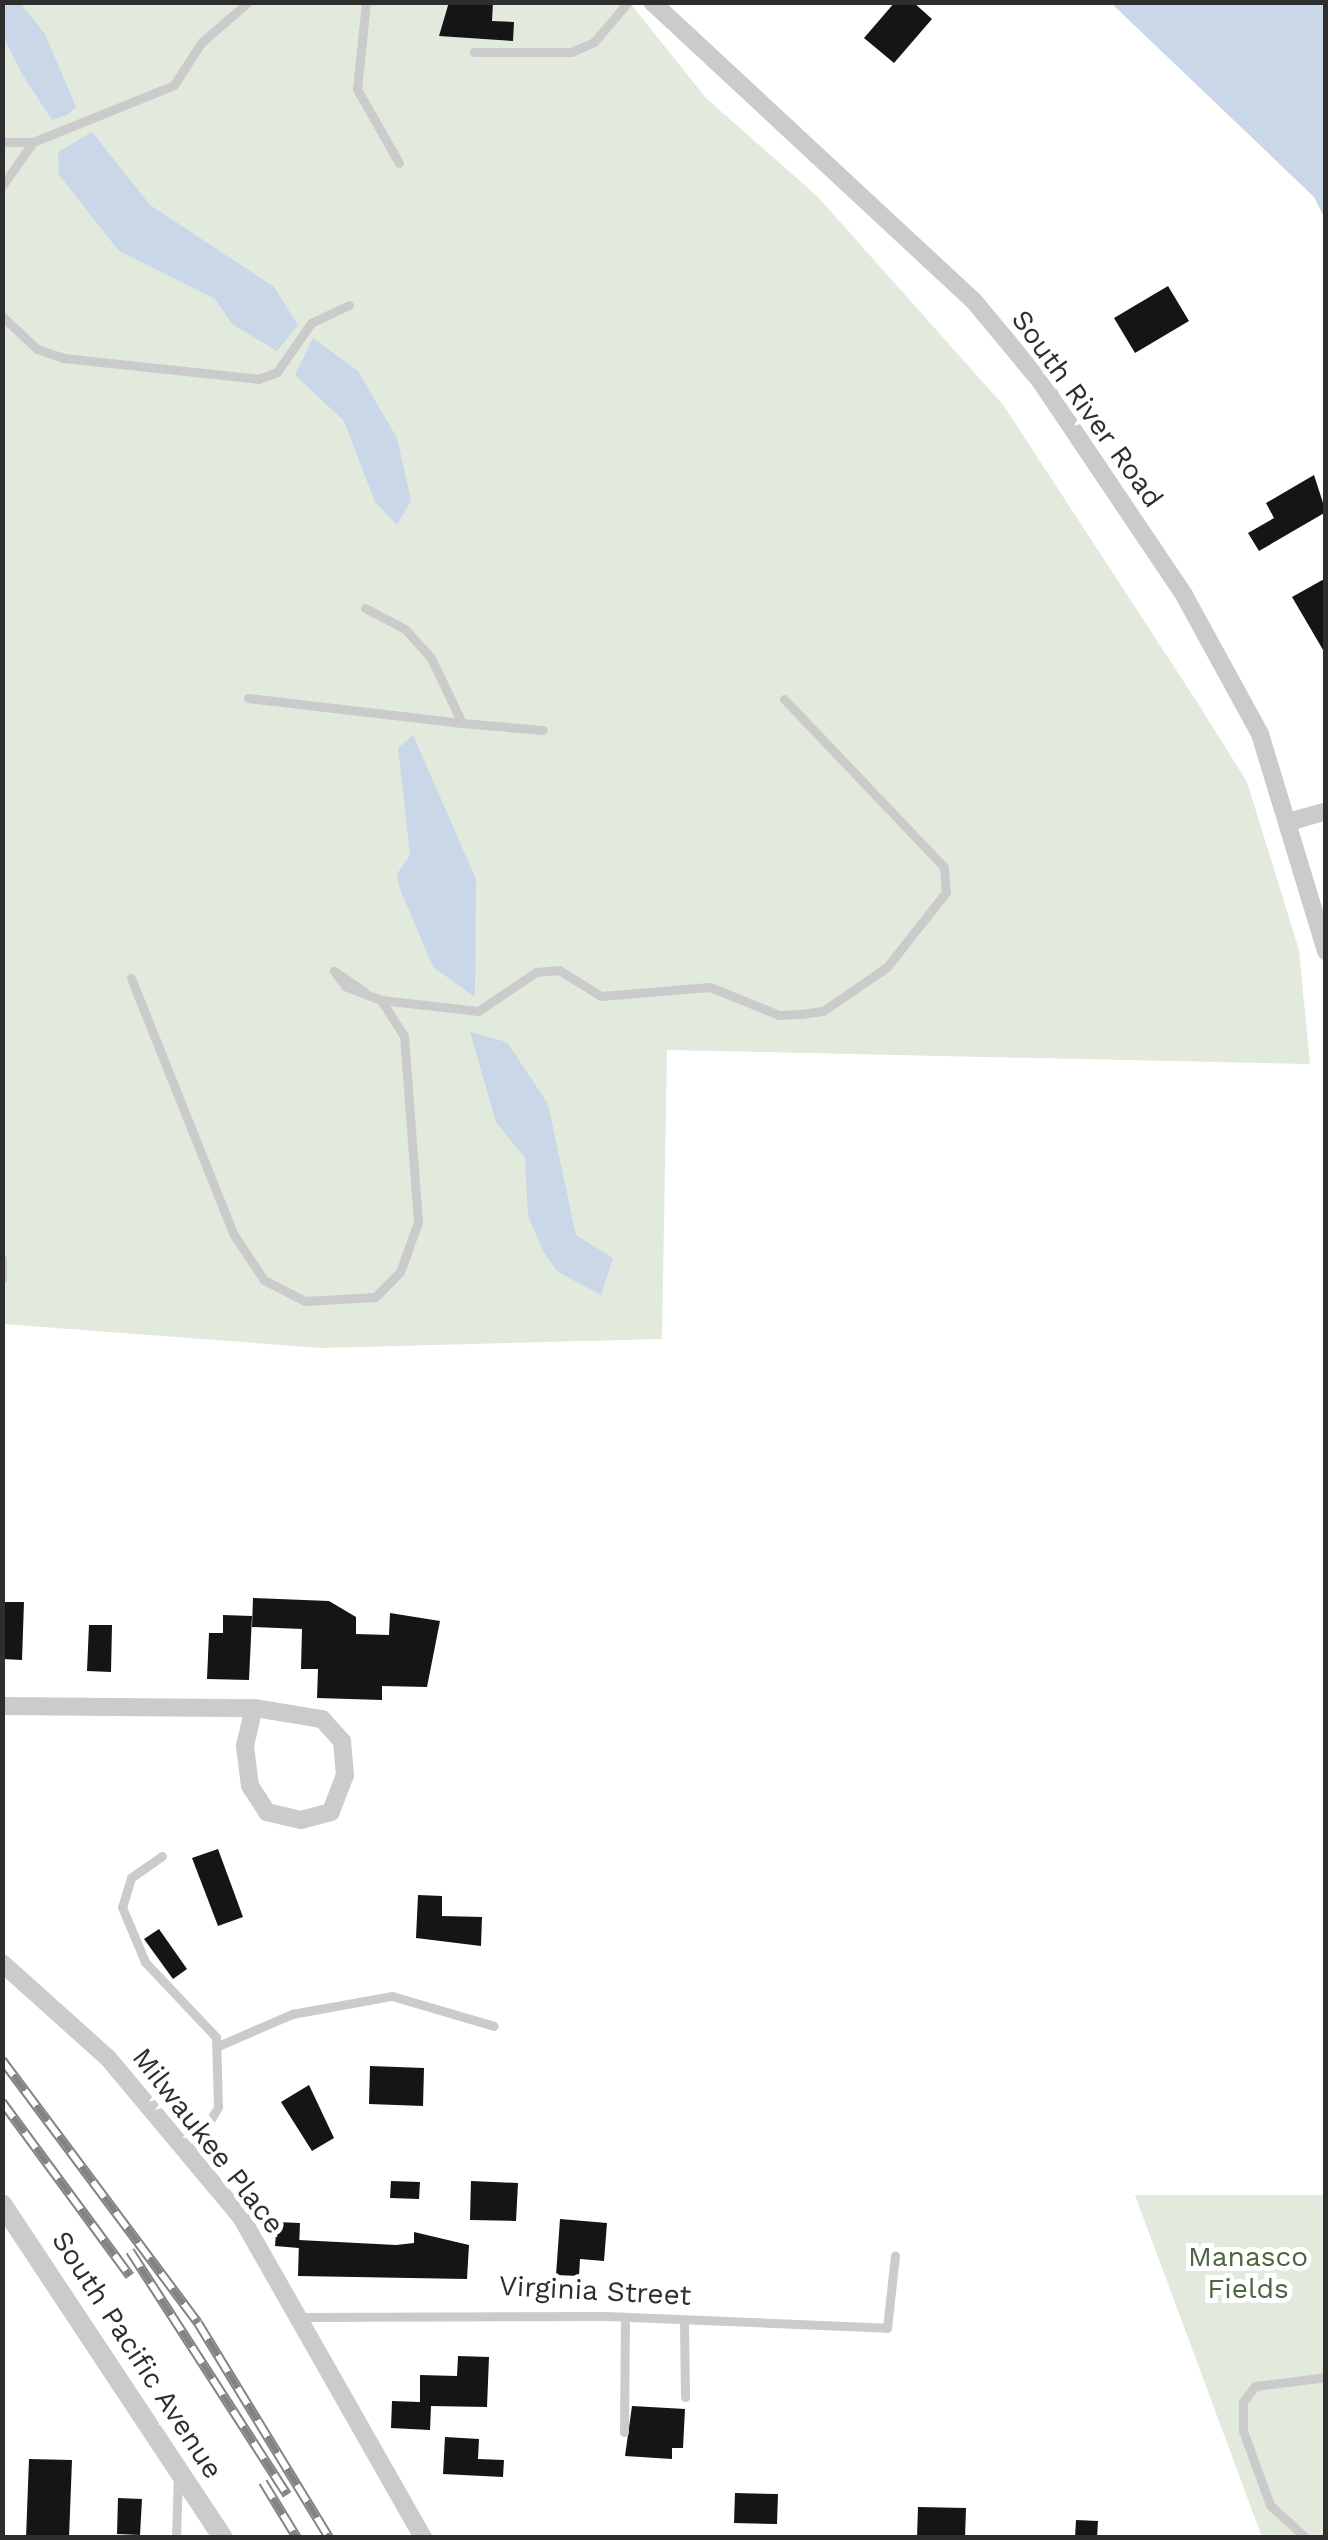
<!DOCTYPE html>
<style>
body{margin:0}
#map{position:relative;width:1328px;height:2540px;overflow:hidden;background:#fff;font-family:"Work Sans",sans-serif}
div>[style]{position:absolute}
.green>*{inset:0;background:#e1eadc}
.water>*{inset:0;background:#c9d7e9}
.building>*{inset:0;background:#151515}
.service>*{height:9px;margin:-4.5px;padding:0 4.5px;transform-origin:4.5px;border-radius:4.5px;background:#cbcbcb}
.minor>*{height:18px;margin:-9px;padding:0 9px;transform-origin:9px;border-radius:9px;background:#cbcbcb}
.tertiary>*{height:20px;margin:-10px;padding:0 10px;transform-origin:10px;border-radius:10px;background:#cbcbcb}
.rail>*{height:10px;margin-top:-5px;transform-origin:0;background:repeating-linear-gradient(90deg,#fff 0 19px,#838383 0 38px);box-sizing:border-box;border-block:2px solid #838383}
span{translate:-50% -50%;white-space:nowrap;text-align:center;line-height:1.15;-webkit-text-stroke:10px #fff;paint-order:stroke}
.street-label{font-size:28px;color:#2e2e2e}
.park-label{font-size:28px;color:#4a663e}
.frame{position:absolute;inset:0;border:5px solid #2e2e2e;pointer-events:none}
</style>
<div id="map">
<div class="green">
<i style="clip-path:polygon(2px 3px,630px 3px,706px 98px,817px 196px,1004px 406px,1197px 702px,1247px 782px,1299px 950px,1310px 1064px,667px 1050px,662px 1339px,321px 1348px,3px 1324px)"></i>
<i style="clip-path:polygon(1135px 2195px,1325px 2195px,1325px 2537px,1262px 2537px)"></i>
</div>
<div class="water">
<i style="clip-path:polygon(2px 3px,20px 3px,45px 34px,76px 107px,67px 115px,52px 120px,22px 74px,3px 36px)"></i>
<i style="clip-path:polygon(1111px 3px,1325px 3px,1325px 219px,1314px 197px)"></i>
<i style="clip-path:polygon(92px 132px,150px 205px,274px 287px,298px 325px,277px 351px,232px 324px,215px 299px,119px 251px,59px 175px,58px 152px)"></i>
<i style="clip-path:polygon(313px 338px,358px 371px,397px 438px,411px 500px,397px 525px,375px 502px,344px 421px,295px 375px)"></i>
<i style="clip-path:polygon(413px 735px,476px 879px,475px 997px,433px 967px,400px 889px,397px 874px,410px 855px,398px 748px)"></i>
<i style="clip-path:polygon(470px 1032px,507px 1042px,548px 1104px,576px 1235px,613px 1258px,601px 1295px,558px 1272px,544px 1253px,528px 1216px,525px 1158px,496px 1122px)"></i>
</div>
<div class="building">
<i style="clip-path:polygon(449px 2px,493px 2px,492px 21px,514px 22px,513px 41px,439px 36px)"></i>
<i style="clip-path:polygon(895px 2px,913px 2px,932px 19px,894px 63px,864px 38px)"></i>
<i style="clip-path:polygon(1168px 286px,1189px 321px,1135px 353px,1114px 318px)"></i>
<i style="clip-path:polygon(1314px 475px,1326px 512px,1259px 551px,1248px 533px,1274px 518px,1266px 503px)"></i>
<i style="clip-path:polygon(1326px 578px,1326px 655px,1292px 597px)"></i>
<i style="clip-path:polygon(253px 1598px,329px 1601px,356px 1617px,356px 1634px,389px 1635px,390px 1613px,440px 1621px,427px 1687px,382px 1686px,382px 1700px,317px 1698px,318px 1669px,301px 1669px,302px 1629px,252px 1627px)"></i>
<i style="clip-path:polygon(2px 1602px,24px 1602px,22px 1660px,2px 1659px)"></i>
<i style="clip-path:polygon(223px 1615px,252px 1616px,249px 1680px,207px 1679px,209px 1633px,223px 1633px)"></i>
<i style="clip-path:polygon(89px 1625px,112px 1625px,111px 1672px,87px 1671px)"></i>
<i style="clip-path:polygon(218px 1849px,243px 1917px,218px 1926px,192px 1858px)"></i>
<i style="clip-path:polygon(418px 1895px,442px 1896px,442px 1916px,482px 1917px,481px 1946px,416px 1938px)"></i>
<i style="clip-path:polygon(159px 1929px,187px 1969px,173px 1979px,144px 1939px)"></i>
<i style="clip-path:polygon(370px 2066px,424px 2068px,423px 2106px,369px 2104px)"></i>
<i style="clip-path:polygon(309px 2085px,334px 2138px,312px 2151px,281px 2102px)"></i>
<i style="clip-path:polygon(391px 2181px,420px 2182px,419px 2199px,390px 2198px)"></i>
<i style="clip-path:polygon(471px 2181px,518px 2183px,516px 2221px,470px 2220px)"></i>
<i style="clip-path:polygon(560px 2219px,607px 2223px,604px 2261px,580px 2259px,579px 2276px,556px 2275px)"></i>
<i style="clip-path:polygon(277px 2222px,300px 2223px,299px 2248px,275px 2246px)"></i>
<i style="clip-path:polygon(414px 2232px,469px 2245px,467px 2279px,298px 2276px,299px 2240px,396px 2245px,414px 2243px)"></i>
<i style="clip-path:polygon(458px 2356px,489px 2357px,487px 2407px,431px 2406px,430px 2430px,391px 2428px,392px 2401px,420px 2402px,420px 2375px,457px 2376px)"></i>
<i style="clip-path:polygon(632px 2406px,685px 2409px,683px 2448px,672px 2448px,672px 2459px,625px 2456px)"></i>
<i style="clip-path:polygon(445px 2437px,479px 2439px,478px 2459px,504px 2460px,503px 2477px,443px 2474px)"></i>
<i style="clip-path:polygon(29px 2459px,72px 2460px,69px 2538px,26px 2538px)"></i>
<i style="clip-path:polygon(735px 2493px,778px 2494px,777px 2524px,734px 2523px)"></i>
<i style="clip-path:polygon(118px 2498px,142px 2499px,140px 2535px,117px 2534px)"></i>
<i style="clip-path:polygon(918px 2507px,966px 2508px,965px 2538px,917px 2538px)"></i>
<i style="clip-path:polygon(1076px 2520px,1098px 2521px,1097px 2538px,1075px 2538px)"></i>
</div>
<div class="service">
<i style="left:366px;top:2px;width:87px;rotate:95.9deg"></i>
<i style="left:357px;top:89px;width:85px;rotate:60.4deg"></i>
<i style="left:474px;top:52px;width:97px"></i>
<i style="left:571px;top:52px;width:25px;rotate:-23deg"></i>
<i style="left:594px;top:42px;width:52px;rotate:-49.6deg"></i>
<i style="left:2px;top:142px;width:31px"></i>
<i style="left:2px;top:186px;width:54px;rotate:-54.8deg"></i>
<i style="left:33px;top:142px;width:152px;rotate:-22deg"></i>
<i style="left:174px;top:85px;width:50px;rotate:-57.3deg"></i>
<i style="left:201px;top:43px;width:62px;rotate:-41.1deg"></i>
<i style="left:2px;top:316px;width:48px;rotate:43.3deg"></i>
<i style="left:37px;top:349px;width:28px;rotate:19deg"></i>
<i style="left:63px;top:358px;width:196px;rotate:6.1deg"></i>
<i style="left:258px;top:379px;width:20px;rotate:-20deg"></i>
<i style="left:277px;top:372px;width:60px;rotate:-55.2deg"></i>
<i style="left:311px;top:323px;width:42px;rotate:-25.3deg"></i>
<i style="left:365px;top:608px;width:45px;rotate:27.7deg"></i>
<i style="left:405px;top:629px;width:39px;rotate:48deg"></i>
<i style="left:431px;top:658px;width:72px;rotate:64.5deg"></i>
<i style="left:462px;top:723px;width:81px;rotate:4.9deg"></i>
<i style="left:248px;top:698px;width:215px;rotate:6.7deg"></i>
<i style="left:131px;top:978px;width:277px;rotate:68.2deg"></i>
<i style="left:234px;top:1235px;width:54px;rotate:56.3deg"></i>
<i style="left:264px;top:1280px;width:46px;rotate:27.1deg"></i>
<i style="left:305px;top:1301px;width:70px;rotate:-3.3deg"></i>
<i style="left:375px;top:1297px;width:35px;rotate:-45deg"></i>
<i style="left:400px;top:1272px;width:53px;rotate:-70.2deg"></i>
<i style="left:418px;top:1222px;width:187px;rotate:-94.3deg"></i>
<i style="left:404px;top:1036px;width:43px;rotate:-122.6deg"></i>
<i style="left:381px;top:1000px;width:39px;rotate:-159deg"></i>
<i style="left:345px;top:986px;width:19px;rotate:-126deg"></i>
<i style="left:334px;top:971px;width:36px;rotate:34deg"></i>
<i style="left:381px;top:1000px;width:98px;rotate:6.5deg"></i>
<i style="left:478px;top:1011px;width:70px;rotate:-33.9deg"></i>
<i style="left:536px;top:972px;width:23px;rotate:-5deg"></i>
<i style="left:559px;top:970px;width:49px;rotate:31.8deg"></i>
<i style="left:601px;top:996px;width:109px;rotate:-4.7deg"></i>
<i style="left:710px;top:987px;width:74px;rotate:22.1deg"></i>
<i style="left:779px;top:1015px;width:22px;rotate:-3deg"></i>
<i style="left:801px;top:1014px;width:22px;rotate:-8deg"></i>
<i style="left:823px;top:1011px;width:78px;rotate:-34.5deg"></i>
<i style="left:887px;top:967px;width:95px;rotate:-51.8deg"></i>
<i style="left:946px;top:892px;width:25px;rotate:-95deg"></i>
<i style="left:944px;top:867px;width:232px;rotate:-133.6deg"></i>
<i style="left:2px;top:1259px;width:20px;rotate:90deg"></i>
<i style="left:162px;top:1856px;width:38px;rotate:145deg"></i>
<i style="left:131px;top:1878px;width:30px;rotate:107deg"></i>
<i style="left:122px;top:1907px;width:60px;rotate:67.3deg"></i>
<i style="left:145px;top:1962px;width:103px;rotate:46.6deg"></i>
<i style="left:216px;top:2037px;width:70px;rotate:88.4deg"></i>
<i style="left:218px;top:2107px;width:55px;rotate:120.8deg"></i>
<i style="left:218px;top:2046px;width:81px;rotate:-23.4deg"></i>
<i style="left:292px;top:2014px;width:102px;rotate:-10.2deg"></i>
<i style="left:392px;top:1996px;width:106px;rotate:16.4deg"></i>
<i style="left:301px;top:2317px;width:305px;rotate:-0.2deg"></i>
<i style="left:606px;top:2316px;width:281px;rotate:2.4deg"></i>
<i style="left:887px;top:2328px;width:73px;rotate:-83.7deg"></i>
<i style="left:684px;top:2323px;width:74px;rotate:89.2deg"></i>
<i style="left:624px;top:2432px;width:114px;rotate:-89.5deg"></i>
<i style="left:176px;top:2538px;width:63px;rotate:-88.2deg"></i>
<i style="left:1306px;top:2538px;width:49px;rotate:-137.5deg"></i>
<i style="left:1270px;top:2505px;width:79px;rotate:-110deg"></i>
<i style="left:1243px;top:2431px;width:29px;rotate:-90deg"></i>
<i style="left:1243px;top:2402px;width:20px;rotate:-53deg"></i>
<i style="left:1255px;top:2386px;width:72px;rotate:-7.2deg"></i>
</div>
<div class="minor">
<i style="left:652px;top:2px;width:438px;rotate:42.9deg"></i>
<i style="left:973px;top:300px;width:107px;rotate:50.3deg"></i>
<i style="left:1041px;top:382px;width:257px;rotate:56.1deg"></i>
<i style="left:1184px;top:595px;width:158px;rotate:61.3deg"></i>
<i style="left:1260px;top:734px;width:227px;rotate:73.1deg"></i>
<i style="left:1292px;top:821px;width:35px;rotate:-16deg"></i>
<i style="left:2px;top:1706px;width:252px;rotate:0.5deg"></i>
<i style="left:254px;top:1708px;width:69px;rotate:9.2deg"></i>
<i style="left:322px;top:1719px;width:30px;rotate:48deg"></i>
<i style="left:342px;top:1741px;width:34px;rotate:85deg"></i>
<i style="left:345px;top:1775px;width:40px;rotate:111deg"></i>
<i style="left:331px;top:1812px;width:31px;rotate:165deg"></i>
<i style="left:301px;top:1820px;width:35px;rotate:-167deg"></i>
<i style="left:267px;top:1812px;width:31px;rotate:-123deg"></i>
<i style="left:250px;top:1786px;width:40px;rotate:-97.1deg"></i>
<i style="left:245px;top:1746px;width:39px;rotate:-77deg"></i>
<i style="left:2px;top:1963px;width:142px;rotate:41.9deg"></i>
<i style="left:108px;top:2058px;width:207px;rotate:50.1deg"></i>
<i style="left:241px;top:2217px;width:369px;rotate:60.4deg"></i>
</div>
<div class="tertiary">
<i style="left:2px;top:2204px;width:400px;rotate:56.5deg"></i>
</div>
<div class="rail">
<i style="left:2px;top:2060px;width:328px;rotate:53.3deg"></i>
<i style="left:198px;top:2323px;width:252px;rotate:58.6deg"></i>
<i style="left:2px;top:2102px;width:216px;rotate:53.7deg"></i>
<i style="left:130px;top:2251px;width:290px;rotate:57.2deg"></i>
<i style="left:263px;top:2482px;width:66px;rotate:58.7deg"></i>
</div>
<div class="street-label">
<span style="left:1087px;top:409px;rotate:54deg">South River Road</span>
<span style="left:208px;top:2141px;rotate:52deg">Milwaukee Place</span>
<span style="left:595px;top:2291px;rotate:3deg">Virginia Street</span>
<span style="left:137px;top:2355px;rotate:57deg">South Pacific Avenue</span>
</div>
<div class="park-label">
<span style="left:1248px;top:2273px">Manasco<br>Fields</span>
</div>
<div class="frame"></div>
</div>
